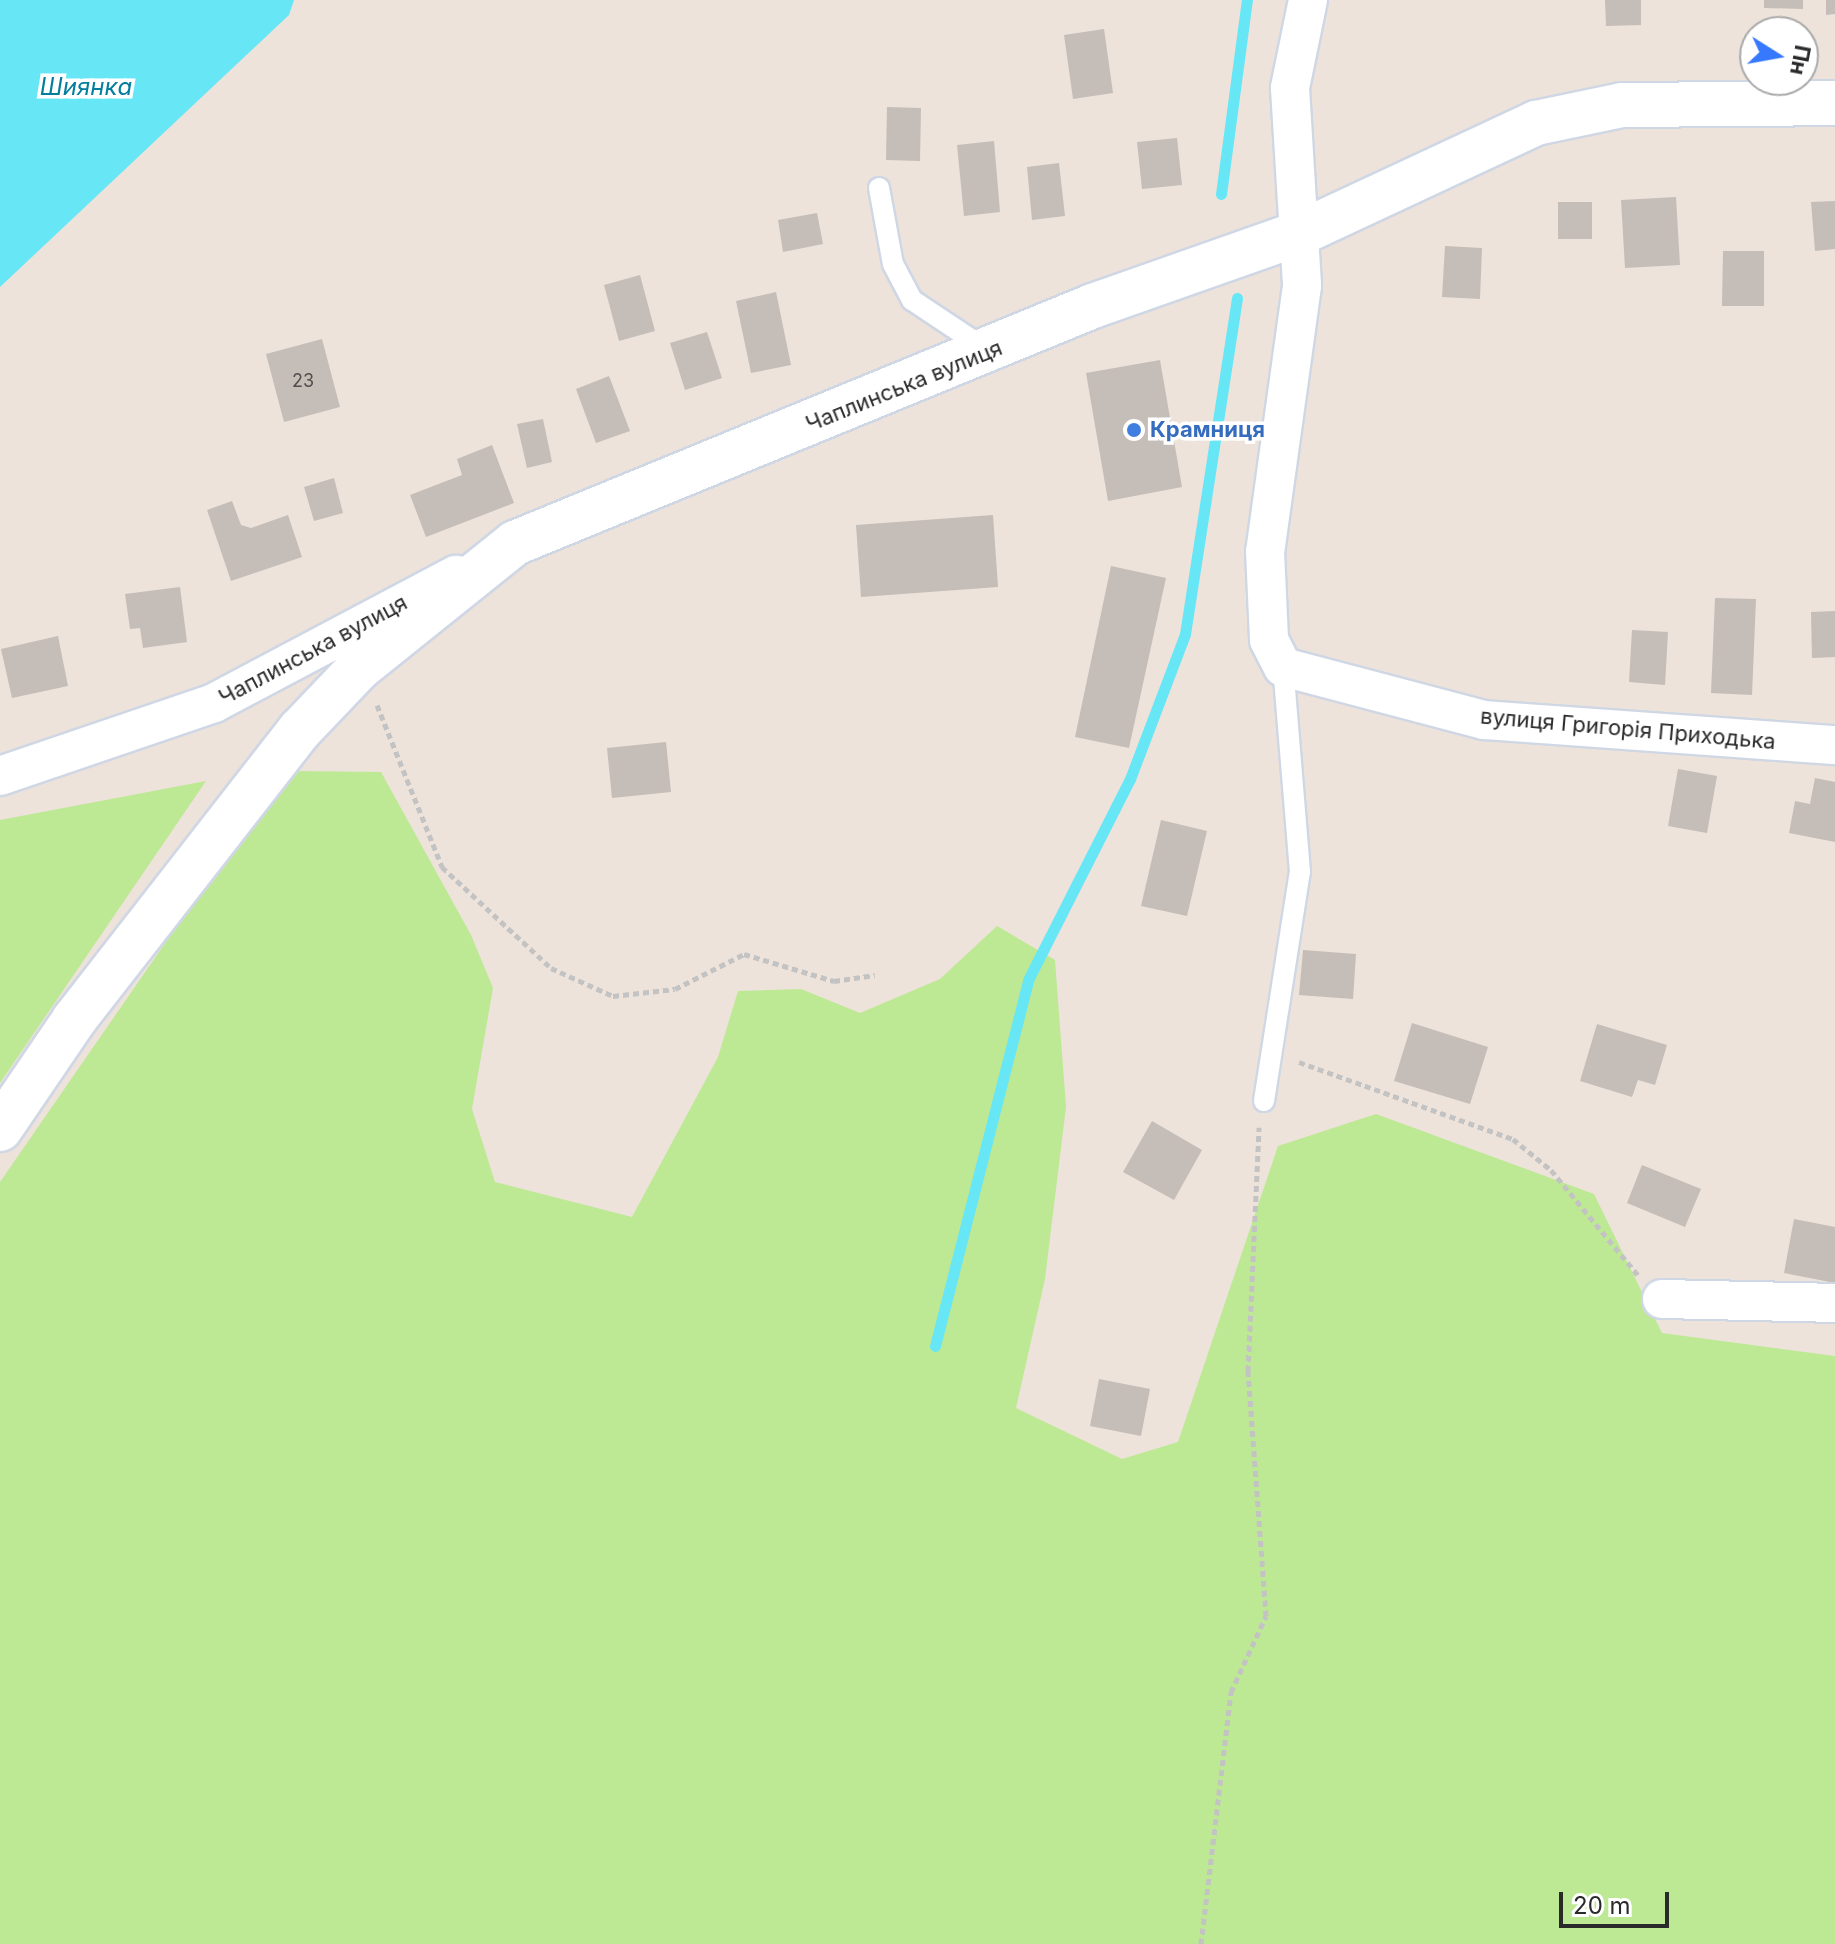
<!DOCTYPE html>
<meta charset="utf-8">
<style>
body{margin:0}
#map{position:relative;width:1835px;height:1944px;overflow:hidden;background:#ede3db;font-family:Inter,sans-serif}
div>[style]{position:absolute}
.green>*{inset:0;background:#bde894}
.water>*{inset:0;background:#67e6f6}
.stream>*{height:11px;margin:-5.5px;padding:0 5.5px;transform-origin:5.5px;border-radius:5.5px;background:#67e6f6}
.building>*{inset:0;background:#c5bdb8}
.path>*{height:5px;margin-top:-2.5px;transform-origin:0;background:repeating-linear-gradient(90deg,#c3c3c3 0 6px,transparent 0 10px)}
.roads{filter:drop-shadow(2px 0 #d0d7e4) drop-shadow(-2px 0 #d0d7e4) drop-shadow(0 2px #d0d7e4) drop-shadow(0 -2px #d0d7e4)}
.service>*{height:20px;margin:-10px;padding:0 10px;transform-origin:10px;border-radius:10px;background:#fff}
.minor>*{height:38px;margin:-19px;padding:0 19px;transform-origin:19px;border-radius:19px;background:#fff}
.tertiary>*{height:44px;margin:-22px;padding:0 22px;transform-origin:22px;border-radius:22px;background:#fff}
.dots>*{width:22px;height:22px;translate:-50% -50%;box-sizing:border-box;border:4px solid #fff;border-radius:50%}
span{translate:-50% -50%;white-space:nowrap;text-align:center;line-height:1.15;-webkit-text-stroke:7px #fff;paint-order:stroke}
.number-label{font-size:18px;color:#514f4e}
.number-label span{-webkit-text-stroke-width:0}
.street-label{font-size:22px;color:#2a2a2a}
.shop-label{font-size:22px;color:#366cbe;font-weight:700}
.left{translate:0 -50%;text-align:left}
.water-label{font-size:24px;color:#057e9d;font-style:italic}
.north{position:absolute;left:1739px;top:16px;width:80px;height:80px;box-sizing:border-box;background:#fff;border:2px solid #aaa;border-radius:50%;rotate:101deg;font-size:22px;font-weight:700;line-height:32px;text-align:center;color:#2a2a2a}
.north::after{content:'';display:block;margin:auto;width:28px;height:36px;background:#3679ff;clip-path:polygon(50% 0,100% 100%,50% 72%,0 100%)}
.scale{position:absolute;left:1559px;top:1892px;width:110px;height:36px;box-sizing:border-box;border:4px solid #2a2a2a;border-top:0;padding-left:10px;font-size:24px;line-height:28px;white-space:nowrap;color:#2a2a2a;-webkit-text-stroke:6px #fff;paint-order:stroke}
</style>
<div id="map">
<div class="green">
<i style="clip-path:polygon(294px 771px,381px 772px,471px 935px,493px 988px,472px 1109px,495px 1182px,632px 1217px,718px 1057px,738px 991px,801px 989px,860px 1013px,940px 979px,997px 926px,1055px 960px,1066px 1107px,1045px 1279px,1016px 1408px,1122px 1459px,1178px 1442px,1278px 1146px,1376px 1114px,1594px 1194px,1662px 1333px,1835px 1356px,1835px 1944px,0 1944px,0 1182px,215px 871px)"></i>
<i style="clip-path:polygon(206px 781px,0 1083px,0 820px)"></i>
</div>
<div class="water">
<i style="clip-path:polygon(0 0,294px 0,289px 15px,0 287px)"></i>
</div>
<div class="stream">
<i style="left:1221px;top:194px;width:196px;rotate:-82.4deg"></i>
<i style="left:935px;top:1346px;width:378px;rotate:-75.7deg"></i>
<i style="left:1028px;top:980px;width:225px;rotate:-63.1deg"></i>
<i style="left:1130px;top:779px;width:155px;rotate:-69.2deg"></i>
<i style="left:1185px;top:634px;width:340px;rotate:-81.2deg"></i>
</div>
<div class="building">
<i style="clip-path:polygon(1605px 0,1641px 0,1641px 25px,1606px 26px)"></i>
<i style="clip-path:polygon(1764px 0,1803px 0,1803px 9px,1764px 8px)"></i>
<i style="clip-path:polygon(1826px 0,1835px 0,1835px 14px,1826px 15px)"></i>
<i style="clip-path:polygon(1104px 29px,1113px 93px,1073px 99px,1064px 35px)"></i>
<i style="clip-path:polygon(887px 107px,921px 108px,920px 161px,886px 160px)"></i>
<i style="clip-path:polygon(1177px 138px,1182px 185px,1142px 189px,1137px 142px)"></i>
<i style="clip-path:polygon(994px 141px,1000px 212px,964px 216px,957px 145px)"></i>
<i style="clip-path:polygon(1059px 163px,1065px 216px,1032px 220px,1027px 167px)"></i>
<i style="clip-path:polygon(1676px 197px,1680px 265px,1625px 268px,1621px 200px)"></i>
<i style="clip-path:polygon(1835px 201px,1835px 249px,1815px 251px,1811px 202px)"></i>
<i style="clip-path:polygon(1558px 202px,1592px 202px,1592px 239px,1558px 239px)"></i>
<i style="clip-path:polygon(817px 213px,823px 244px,783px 252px,778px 220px)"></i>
<i style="clip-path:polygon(1445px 246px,1482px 248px,1480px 299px,1442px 297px)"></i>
<i style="clip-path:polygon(1723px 251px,1764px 251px,1764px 306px,1722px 306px)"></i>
<i style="clip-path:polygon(640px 275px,655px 331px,619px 341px,604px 285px)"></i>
<i style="clip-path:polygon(776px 292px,791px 365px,751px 373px,736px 301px)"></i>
<i style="clip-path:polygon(707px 332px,722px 378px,685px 390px,670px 343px)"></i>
<i style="clip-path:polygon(322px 339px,340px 407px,284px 422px,266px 354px)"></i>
<i style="clip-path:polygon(1160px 360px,1182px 487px,1108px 501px,1086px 373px)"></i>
<i style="clip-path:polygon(609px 376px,630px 431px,596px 443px,576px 389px)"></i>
<i style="clip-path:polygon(543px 419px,552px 462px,527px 468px,517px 424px)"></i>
<i style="clip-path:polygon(492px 445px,514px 503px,426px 537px,410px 495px,462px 475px,457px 459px)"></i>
<i style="clip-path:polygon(334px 478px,343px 513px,314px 521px,304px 487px)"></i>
<i style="clip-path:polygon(232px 501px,241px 525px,251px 528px,288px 515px,302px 557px,231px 581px,207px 510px)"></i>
<i style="clip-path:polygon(993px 515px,998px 587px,861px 597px,856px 525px)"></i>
<i style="clip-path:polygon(1111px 566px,1166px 578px,1129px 748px,1075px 737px)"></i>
<i style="clip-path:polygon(180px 587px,187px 642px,143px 648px,140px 628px,130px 629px,125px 594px)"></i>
<i style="clip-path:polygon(1715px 598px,1756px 599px,1752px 695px,1711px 693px)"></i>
<i style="clip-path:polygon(1835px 611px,1835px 657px,1812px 658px,1811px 612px)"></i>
<i style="clip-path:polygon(1632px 630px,1668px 632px,1665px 685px,1629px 682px)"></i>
<i style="clip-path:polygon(58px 636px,68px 686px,12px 698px,1px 649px)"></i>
<i style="clip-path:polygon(666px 742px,671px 792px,612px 798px,607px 748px)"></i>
<i style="clip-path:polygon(1678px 769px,1717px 776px,1707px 833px,1668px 826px)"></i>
<i style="clip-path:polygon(1815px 778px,1835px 782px,1835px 842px,1789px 833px,1795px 801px,1810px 804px)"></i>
<i style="clip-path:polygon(1161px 820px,1207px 831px,1187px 916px,1141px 906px)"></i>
<i style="clip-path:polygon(1303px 950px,1356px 954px,1353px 999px,1299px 995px)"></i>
<i style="clip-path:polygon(1412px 1023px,1488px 1047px,1470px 1104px,1394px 1081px)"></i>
<i style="clip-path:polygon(1597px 1024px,1667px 1045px,1655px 1085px,1638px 1080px,1632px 1097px,1580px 1081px)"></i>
<i style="clip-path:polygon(1152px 1121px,1202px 1150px,1174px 1200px,1123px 1172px)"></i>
<i style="clip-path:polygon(1642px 1165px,1701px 1189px,1685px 1227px,1627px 1203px)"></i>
<i style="clip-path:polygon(1794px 1219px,1835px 1227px,1835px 1283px,1784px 1273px)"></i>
<i style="clip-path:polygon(1099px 1379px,1150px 1389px,1141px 1436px,1090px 1426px)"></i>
</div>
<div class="path">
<i style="left:377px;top:705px;width:175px;rotate:68.1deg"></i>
<i style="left:442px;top:867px;width:149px;rotate:42.8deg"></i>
<i style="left:551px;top:968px;width:68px;rotate:24.3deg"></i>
<i style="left:613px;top:996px;width:62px;rotate:-6.4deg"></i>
<i style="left:675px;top:989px;width:77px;rotate:-26.9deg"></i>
<i style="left:744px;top:954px;width:94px;rotate:16.7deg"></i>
<i style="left:834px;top:981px;width:41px;rotate:-8.3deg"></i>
<i style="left:1299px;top:1062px;width:227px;rotate:19.8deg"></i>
<i style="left:1513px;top:1139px;width:49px;rotate:39.2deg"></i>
<i style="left:1551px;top:1170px;width:136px;rotate:50.4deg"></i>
<i style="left:1201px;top:1944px;width:254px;rotate:-83.2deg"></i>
<i style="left:1231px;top:1692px;width:84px;rotate:-65.3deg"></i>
<i style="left:1266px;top:1616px;width:246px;rotate:-94.2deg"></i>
<i style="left:1248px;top:1371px;width:244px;rotate:-87.4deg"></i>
</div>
<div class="roads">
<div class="service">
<i style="left:879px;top:188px;width:77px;rotate:79.6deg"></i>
<i style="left:893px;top:264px;width:41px;rotate:62.2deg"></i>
<i style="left:912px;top:300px;width:90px;rotate:33.7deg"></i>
<i style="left:1264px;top:1101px;width:232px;rotate:-81.1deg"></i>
<i style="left:1300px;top:872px;width:206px;rotate:-94.7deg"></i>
</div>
<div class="minor">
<i style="left:1308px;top:0;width:90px;rotate:101.6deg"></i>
<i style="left:1290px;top:88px;width:198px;rotate:86.5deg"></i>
<i style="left:1302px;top:286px;width:268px;rotate:97.9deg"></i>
<i style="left:1265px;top:551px;width:89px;rotate:87.4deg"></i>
<i style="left:1269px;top:640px;width:30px;rotate:63deg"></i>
<i style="left:1283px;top:667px;width:208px;rotate:14.8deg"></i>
<i style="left:1484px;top:720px;width:352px;rotate:4.1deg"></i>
<i style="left:0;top:776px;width:226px;rotate:-18.8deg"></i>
<i style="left:214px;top:703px;width:274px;rotate:-27.9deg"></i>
<i style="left:1662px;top:1299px;width:173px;rotate:1.3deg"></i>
</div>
<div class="tertiary">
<i style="left:0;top:1129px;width:132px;rotate:-55.8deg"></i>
<i style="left:74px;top:1020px;width:368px;rotate:-52.1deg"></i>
<i style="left:300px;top:730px;width:86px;rotate:-46.4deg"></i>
<i style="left:359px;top:668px;width:200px;rotate:-38.7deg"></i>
<i style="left:515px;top:543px;width:625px;rotate:-22.3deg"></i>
<i style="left:1093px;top:306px;width:217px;rotate:-19.4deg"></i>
<i style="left:1298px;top:234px;width:263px;rotate:-25deg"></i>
<i style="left:1536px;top:123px;width:88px;rotate:-11.8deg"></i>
<i style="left:1622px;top:105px;width:213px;rotate:-0.5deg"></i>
</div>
</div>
<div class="dots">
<i style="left:1134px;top:430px;background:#3f7fe0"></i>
</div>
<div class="number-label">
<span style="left:303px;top:381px">23</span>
</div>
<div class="street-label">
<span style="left:904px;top:386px;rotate:-22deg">Чаплинська вулиця</span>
<span style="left:313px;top:650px;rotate:-28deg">Чаплинська вулиця</span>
<span style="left:1628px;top:729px;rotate:5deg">вулиця Григорія Приходька</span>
</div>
<div class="shop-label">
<span class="left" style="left:1150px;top:430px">Крамниця</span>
</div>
<div class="water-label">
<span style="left:86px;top:87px">Шиянка</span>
</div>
<div class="north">Пн</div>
<div class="scale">20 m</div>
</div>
